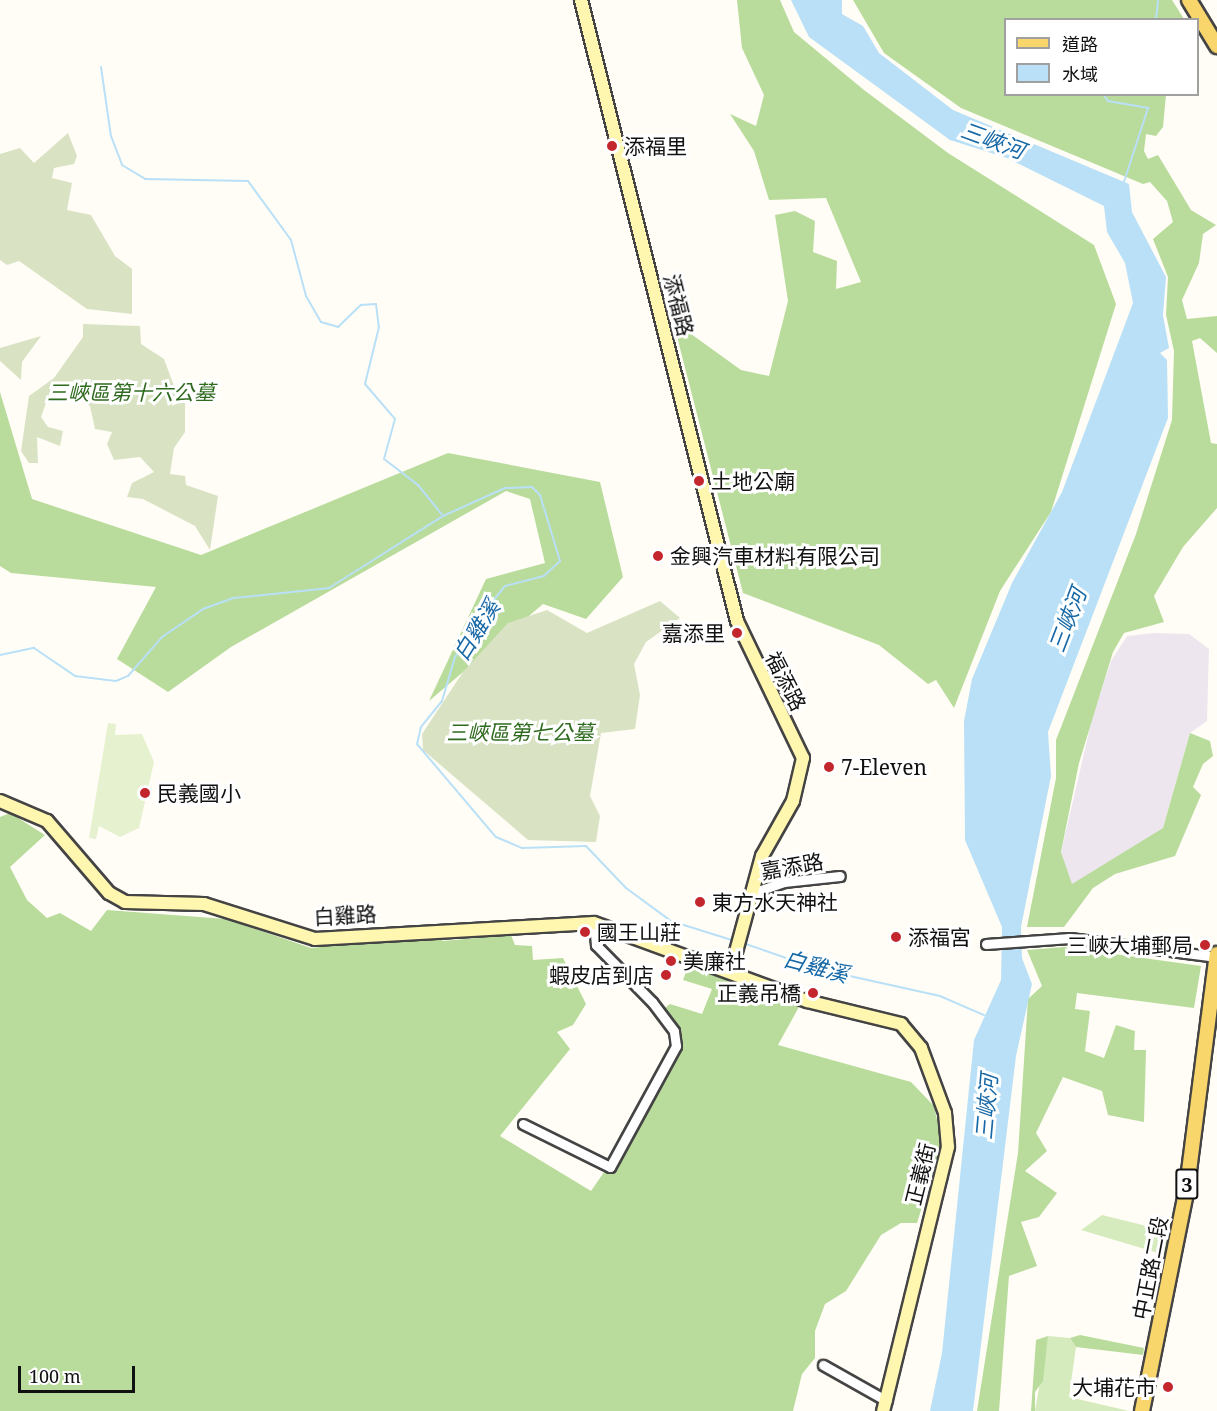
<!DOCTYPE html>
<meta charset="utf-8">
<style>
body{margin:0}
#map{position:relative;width:1217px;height:1411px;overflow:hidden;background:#fffdf5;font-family:"Noto Serif","Noto Sans TC",serif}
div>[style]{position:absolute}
.industrial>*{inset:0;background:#eee6ef}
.green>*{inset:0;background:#d5ebbd}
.forest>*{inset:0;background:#b9dc9c}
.cemetery>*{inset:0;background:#d9e3c4}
.pitch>*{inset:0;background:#e6f2cf}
.water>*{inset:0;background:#b9e0f7}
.stream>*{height:2px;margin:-1px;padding:0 1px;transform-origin:1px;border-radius:1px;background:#b9e0f7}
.roads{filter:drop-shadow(2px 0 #444) drop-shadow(-2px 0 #444) drop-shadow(0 2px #444) drop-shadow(0 -2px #444)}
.street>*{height:9px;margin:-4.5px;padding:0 4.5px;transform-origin:4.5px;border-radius:4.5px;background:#fff}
.secondary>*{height:12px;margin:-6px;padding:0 6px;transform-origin:6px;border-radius:6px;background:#fff6b0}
.primary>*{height:14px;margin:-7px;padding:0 7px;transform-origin:7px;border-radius:7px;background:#f9d66b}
.dots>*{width:16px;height:16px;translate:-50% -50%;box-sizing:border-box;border:3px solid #fff;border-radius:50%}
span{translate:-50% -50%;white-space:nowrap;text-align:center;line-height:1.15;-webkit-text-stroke:6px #fff;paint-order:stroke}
.shield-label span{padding:2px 4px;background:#fff;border:2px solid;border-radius:4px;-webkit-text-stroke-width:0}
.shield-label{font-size:20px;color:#111;font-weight:700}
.poi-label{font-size:21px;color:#111}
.left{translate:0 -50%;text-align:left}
.right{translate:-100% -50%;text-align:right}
.street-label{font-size:21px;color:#111}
.park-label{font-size:21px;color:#2f6b1f;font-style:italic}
.water-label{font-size:22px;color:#1768a6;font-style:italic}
.legend{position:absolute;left:1004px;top:18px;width:195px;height:78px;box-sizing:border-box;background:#fff;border:2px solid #a0a0a0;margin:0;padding:8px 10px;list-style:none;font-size:18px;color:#111}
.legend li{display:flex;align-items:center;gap:12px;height:30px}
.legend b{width:30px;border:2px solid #a0a0a0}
.scale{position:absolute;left:18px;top:1366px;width:117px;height:27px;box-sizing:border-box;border:3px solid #111;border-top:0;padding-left:8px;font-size:18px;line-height:21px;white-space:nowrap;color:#111;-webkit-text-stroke:4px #fff;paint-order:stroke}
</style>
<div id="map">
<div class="industrial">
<i style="clip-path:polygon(1154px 633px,1189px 634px,1209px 649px,1207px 721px,1190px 733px,1163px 828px,1072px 885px,1061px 852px,1092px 719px,1111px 661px,1127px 636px)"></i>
</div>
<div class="green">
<i style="clip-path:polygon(1102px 1215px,1171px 1232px,1165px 1255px,1081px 1230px)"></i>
<i style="clip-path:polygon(1048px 1336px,1070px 1338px,1076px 1347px,1069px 1397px,1129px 1411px,1035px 1411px)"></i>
</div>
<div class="forest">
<i style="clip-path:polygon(737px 0,780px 0,794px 32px,864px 90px,948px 153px,1094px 245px,1116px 304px,1051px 512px,1000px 591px,954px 708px,936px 680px,928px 684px,879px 645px,743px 593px,673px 321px,741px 370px,769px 376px,788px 301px,775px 215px,795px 211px,815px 221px,813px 252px,837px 261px,836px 289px,861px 282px,826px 198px,769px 200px,754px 151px,730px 114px,756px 126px,764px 95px,742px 48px)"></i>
<i style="clip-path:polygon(853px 0,1172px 0,1184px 19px,1006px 20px,1006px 94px,1166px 95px,1163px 127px,1156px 136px,1146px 134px,1144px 151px,1148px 159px,1158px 155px,1191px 210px,1216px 225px,1203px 234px,1199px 263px,1182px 300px,1187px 319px,1217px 316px,1217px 353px,1200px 338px,1192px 341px,1211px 443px,1217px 444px,1217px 508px,1183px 547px,1154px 596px,1164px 622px,1124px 633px,1113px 652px,1079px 763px,1061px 852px,1072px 884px,1163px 828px,1190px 733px,1210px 741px,1213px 756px,1203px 764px,1193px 787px,1201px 795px,1175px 856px,1115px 874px,1093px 888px,1064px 927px,1027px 927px,1056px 778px,1056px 740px,1136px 534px,1172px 420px,1174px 351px,1166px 315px,1168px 277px,1153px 239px,1173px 222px,1167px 201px,1150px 182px,1143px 184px,961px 108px,884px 53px)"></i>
<i style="clip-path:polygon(0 392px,32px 499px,201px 555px,448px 453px,600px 482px,623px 577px,586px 619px,543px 604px,429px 701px,486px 579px,545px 563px,530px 499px,506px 491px,231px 647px,168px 692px,117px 659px,156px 587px,11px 573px,0 566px)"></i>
<i style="clip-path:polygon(10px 813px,45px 835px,10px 867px,27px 900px,47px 918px,60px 913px,91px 931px,107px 910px,226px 919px,311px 948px,436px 935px,443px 941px,511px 935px,515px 945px,532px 946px,533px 960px,563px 958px,586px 1004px,573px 1025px,557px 1032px,570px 1049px,500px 1136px,591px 1191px,660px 1091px,678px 1051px,682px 1038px,665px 1008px,670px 1004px,702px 1014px,712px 989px,683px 980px,689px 963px,800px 1005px,778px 1045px,911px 1082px,934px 1106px,942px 1143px,917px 1223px,901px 1223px,881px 1235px,846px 1291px,825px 1304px,815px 1331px,815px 1358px,802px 1374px,793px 1411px,0 1411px,0 817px)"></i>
<i style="clip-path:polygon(1064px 947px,1201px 966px,1194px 1008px,1077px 993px,1075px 1009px,1090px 1011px,1085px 1051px,1104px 1058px,1116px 1025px,1135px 1031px,1134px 1050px,1146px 1050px,1144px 1122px,1108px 1115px,1102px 1091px,1063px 1077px,1036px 1133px,1047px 1151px,1025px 1171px,1057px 1193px,1039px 1217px,1021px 1222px,1037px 1266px,1009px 1276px,999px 1411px,977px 1411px,1018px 1153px,1028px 999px,1042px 986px,1027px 950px)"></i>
<i style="clip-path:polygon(1080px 1335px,1144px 1348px,1143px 1355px,1076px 1347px,1070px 1338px)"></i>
<i style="clip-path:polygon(1048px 1336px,1043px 1381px,1035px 1392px,1035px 1411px,1031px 1411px,1036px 1340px)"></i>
</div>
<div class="cemetery">
<i style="clip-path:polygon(68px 133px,77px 156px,74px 164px,54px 168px,52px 178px,72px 183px,67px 210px,91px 215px,115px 256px,132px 269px,132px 314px,87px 309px,19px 261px,7px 265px,0 260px,0 154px,20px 148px,34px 163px)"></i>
<i style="clip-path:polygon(83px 324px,140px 326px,141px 344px,164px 359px,174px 386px,185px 391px,185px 432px,174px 448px,170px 474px,185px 476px,186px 485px,218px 496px,210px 550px,195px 526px,143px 499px,127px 497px,132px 483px,154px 472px,140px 457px,114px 460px,107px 444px,112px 432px,95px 429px,90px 406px,77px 399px,50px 392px,41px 417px,48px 427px,63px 431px,60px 446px,37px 437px,38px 463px,29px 463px,21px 451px,29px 396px,54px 378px,83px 337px)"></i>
<i style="clip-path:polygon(41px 336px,22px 362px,21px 380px,0 361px,0 348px)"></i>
<i style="clip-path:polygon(660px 601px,680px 618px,646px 642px,634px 664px,640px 695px,635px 729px,601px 733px,590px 796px,600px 816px,596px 842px,528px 840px,423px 750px,422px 734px,463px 672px,508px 623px,547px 610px,587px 633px)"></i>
</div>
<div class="pitch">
<i style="clip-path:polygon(108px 723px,116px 724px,115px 735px,142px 734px,154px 762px,139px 828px,120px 837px,99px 826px,96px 839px,89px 838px)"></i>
</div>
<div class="water">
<i style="clip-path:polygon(791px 0,842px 0,842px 14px,863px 26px,879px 53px,953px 110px,1129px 184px,1132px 212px,1166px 277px,1163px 315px,1169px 348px,1160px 353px,1167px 360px,1168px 418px,1048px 732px,1051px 776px,1021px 927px,1022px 958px,1032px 984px,1016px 1056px,973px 1411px,930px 1411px,942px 1353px,974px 1040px,1001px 980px,1002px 927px,965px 840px,964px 721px,972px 679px,1012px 583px,1062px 492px,1133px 303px,1125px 263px,1107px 232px,1104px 206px,1007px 158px,950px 140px,809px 37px)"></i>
</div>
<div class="stream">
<i style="left:1156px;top:20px;width:20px;rotate:-84deg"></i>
<i style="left:101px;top:67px;width:70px;rotate:81.8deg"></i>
<i style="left:111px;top:136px;width:31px;rotate:69deg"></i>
<i style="left:122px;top:165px;width:27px;rotate:31deg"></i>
<i style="left:145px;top:179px;width:103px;rotate:1.1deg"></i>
<i style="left:248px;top:181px;width:73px;rotate:53.9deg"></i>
<i style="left:291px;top:240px;width:58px;rotate:75deg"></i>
<i style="left:306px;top:296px;width:30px;rotate:60deg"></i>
<i style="left:321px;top:322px;width:18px;rotate:16deg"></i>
<i style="left:338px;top:327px;width:32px;rotate:-44deg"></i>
<i style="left:361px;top:305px;width:15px;rotate:-4deg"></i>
<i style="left:376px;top:304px;width:23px;rotate:83deg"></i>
<i style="left:379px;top:327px;width:59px;rotate:103.8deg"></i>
<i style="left:365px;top:384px;width:46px;rotate:49.4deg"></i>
<i style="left:395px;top:419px;width:41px;rotate:105.4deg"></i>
<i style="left:384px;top:459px;width:43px;rotate:37.4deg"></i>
<i style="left:418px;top:485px;width:38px;rotate:51deg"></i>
<i style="left:1103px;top:94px;width:9px;rotate:54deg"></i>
<i style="left:1108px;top:101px;width:41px;rotate:9.9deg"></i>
<i style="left:1148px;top:108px;width:81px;rotate:108deg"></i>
<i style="left:0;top:655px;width:35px;rotate:-12deg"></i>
<i style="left:34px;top:648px;width:50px;rotate:34.3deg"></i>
<i style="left:75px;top:676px;width:41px;rotate:7deg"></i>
<i style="left:116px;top:681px;width:13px;rotate:-23deg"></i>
<i style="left:128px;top:676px;width:52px;rotate:-48.9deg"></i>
<i style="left:162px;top:637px;width:50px;rotate:-34.3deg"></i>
<i style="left:203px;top:609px;width:33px;rotate:-20deg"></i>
<i style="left:234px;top:598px;width:96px;rotate:-6deg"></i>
<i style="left:329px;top:588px;width:135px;rotate:-32.3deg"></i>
<i style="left:443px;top:516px;width:68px;rotate:-24.3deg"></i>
<i style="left:505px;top:488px;width:27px;rotate:-2deg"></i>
<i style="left:532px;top:487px;width:11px;rotate:45deg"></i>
<i style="left:540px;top:495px;width:69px;rotate:73.1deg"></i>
<i style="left:560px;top:561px;width:22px;rotate:137deg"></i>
<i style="left:544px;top:576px;width:40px;rotate:165.6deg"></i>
<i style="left:505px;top:586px;width:22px;rotate:129deg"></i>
<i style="left:491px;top:603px;width:65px;rotate:123.7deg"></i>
<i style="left:455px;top:657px;width:46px;rotate:106.5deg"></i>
<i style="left:442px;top:701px;width:33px;rotate:129deg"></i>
<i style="left:421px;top:727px;width:17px;rotate:103deg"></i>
<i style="left:417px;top:744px;width:122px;rotate:49.7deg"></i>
<i style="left:496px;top:837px;width:28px;rotate:23deg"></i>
<i style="left:522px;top:848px;width:64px;rotate:-1.8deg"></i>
<i style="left:586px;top:846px;width:58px;rotate:46.4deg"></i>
<i style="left:626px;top:888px;width:56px;rotate:36.3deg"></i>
<i style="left:671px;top:921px;width:67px;rotate:17.4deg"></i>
<i style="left:743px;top:943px;width:79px;rotate:19.1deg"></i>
<i style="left:818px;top:969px;width:125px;rotate:12.5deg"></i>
<i style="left:940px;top:996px;width:48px;rotate:23.4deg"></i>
</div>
<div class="roads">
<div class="street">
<i style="left:752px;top:893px;width:34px;rotate:-19deg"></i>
<i style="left:784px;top:882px;width:56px;rotate:-6.1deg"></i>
<i style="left:986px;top:944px;width:84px;rotate:-4.1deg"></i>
<i style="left:1070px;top:938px;width:148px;rotate:7.4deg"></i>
<i style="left:523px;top:1124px;width:97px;rotate:26.3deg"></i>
<i style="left:610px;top:1167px;width:138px;rotate:-61.4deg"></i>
<i style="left:676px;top:1046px;width:15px;rotate:-98deg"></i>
<i style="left:674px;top:1031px;width:36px;rotate:-127deg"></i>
<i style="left:652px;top:1002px;width:80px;rotate:-134.5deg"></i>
<i style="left:596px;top:945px;width:22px;rotate:-95deg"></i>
<i style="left:823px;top:1365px;width:73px;rotate:29.4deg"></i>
</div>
<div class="secondary">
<i style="left:581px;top:0;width:640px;rotate:75.9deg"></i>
<i style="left:737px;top:621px;width:152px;rotate:64.3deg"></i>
<i style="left:803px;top:758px;width:44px;rotate:103.1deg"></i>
<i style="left:793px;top:801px;width:63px;rotate:119.4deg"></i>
<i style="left:762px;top:856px;width:118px;rotate:105.2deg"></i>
<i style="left:0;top:801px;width:51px;rotate:23.1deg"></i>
<i style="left:47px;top:821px;width:95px;rotate:49.3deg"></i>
<i style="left:109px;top:893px;width:18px;rotate:29deg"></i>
<i style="left:125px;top:902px;width:79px;rotate:1.5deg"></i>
<i style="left:204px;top:904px;width:116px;rotate:17.5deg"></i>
<i style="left:315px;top:939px;width:279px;rotate:-3.3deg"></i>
<i style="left:594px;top:923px;width:227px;rotate:20.1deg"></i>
<i style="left:807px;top:1001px;width:97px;rotate:13.7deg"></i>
<i style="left:901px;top:1024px;width:31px;rotate:50deg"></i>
<i style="left:921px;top:1048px;width:69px;rotate:69.7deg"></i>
<i style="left:945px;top:1113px;width:34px;rotate:85deg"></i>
<i style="left:948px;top:1147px;width:272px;rotate:103.8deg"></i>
</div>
<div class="primary">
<i style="left:1189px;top:0;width:54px;rotate:58.7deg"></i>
<i style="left:1142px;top:1411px;width:228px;rotate:-78.6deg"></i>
<i style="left:1187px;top:1187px;width:235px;rotate:-82.7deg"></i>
</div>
</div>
<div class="dots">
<i style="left:612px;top:146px;background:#c4262e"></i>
<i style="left:699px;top:481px;background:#c4262e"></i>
<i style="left:658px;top:556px;background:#c4262e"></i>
<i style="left:737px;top:633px;background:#c4262e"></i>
<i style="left:829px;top:767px;background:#c4262e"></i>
<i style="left:145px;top:793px;background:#c4262e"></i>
<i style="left:700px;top:902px;background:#c4262e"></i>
<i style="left:585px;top:932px;background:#c4262e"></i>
<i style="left:896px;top:937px;background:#c4262e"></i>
<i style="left:1205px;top:945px;background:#c4262e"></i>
<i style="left:671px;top:961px;background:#c4262e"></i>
<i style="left:666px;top:975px;background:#c4262e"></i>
<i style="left:813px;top:993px;background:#c4262e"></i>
<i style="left:1168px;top:1387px;background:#c4262e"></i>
</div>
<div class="shield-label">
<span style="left:1187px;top:1184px">3</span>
</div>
<div class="poi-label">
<span class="left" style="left:624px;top:146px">添福里</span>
<span class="left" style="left:711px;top:481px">土地公廟</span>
<span class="left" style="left:670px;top:556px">金興汽車材料有限公司</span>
<span class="right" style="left:725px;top:633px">嘉添里</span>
<span class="left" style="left:841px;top:767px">7-Eleven</span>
<span class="left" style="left:157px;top:793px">民義國小</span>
<span class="left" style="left:712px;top:902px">東方水天神社</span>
<span class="left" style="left:597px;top:932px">國王山莊</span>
<span class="left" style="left:908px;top:937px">添福宮</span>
<span class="right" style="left:1193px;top:945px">三峽大埔郵局</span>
<span class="left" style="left:683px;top:961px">美廉社</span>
<span class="right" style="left:654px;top:975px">蝦皮店到店</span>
<span class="right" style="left:801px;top:993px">正義吊橋</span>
<span class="right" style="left:1156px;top:1387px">大埔花市</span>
</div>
<div class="street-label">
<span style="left:679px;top:305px;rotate:76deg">添福路</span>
<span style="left:786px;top:681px;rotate:63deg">福添路</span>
<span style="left:792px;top:866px;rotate:-10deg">嘉添路</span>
<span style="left:345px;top:915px;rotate:-3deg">白雞路</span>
<span style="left:920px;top:1174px;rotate:-76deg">正義街</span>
<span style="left:1150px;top:1268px;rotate:-79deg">中正路二段</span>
</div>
<div class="park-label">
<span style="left:131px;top:392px">三峽區第十六公墓</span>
<span style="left:520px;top:732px">三峽區第七公墓</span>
</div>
<div class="water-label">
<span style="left:993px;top:140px;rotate:20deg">三峽河</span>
<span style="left:1067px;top:620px;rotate:-69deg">三峽河</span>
<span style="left:476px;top:630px;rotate:-58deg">白雞溪</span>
<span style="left:816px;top:966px;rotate:15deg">白雞溪</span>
<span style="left:986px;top:1107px;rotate:-85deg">三峽河</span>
</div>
<ul class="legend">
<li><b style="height:8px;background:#f9d66b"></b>道路</li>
<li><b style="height:16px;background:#b9e0f7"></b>水域</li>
</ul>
<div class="scale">100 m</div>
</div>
